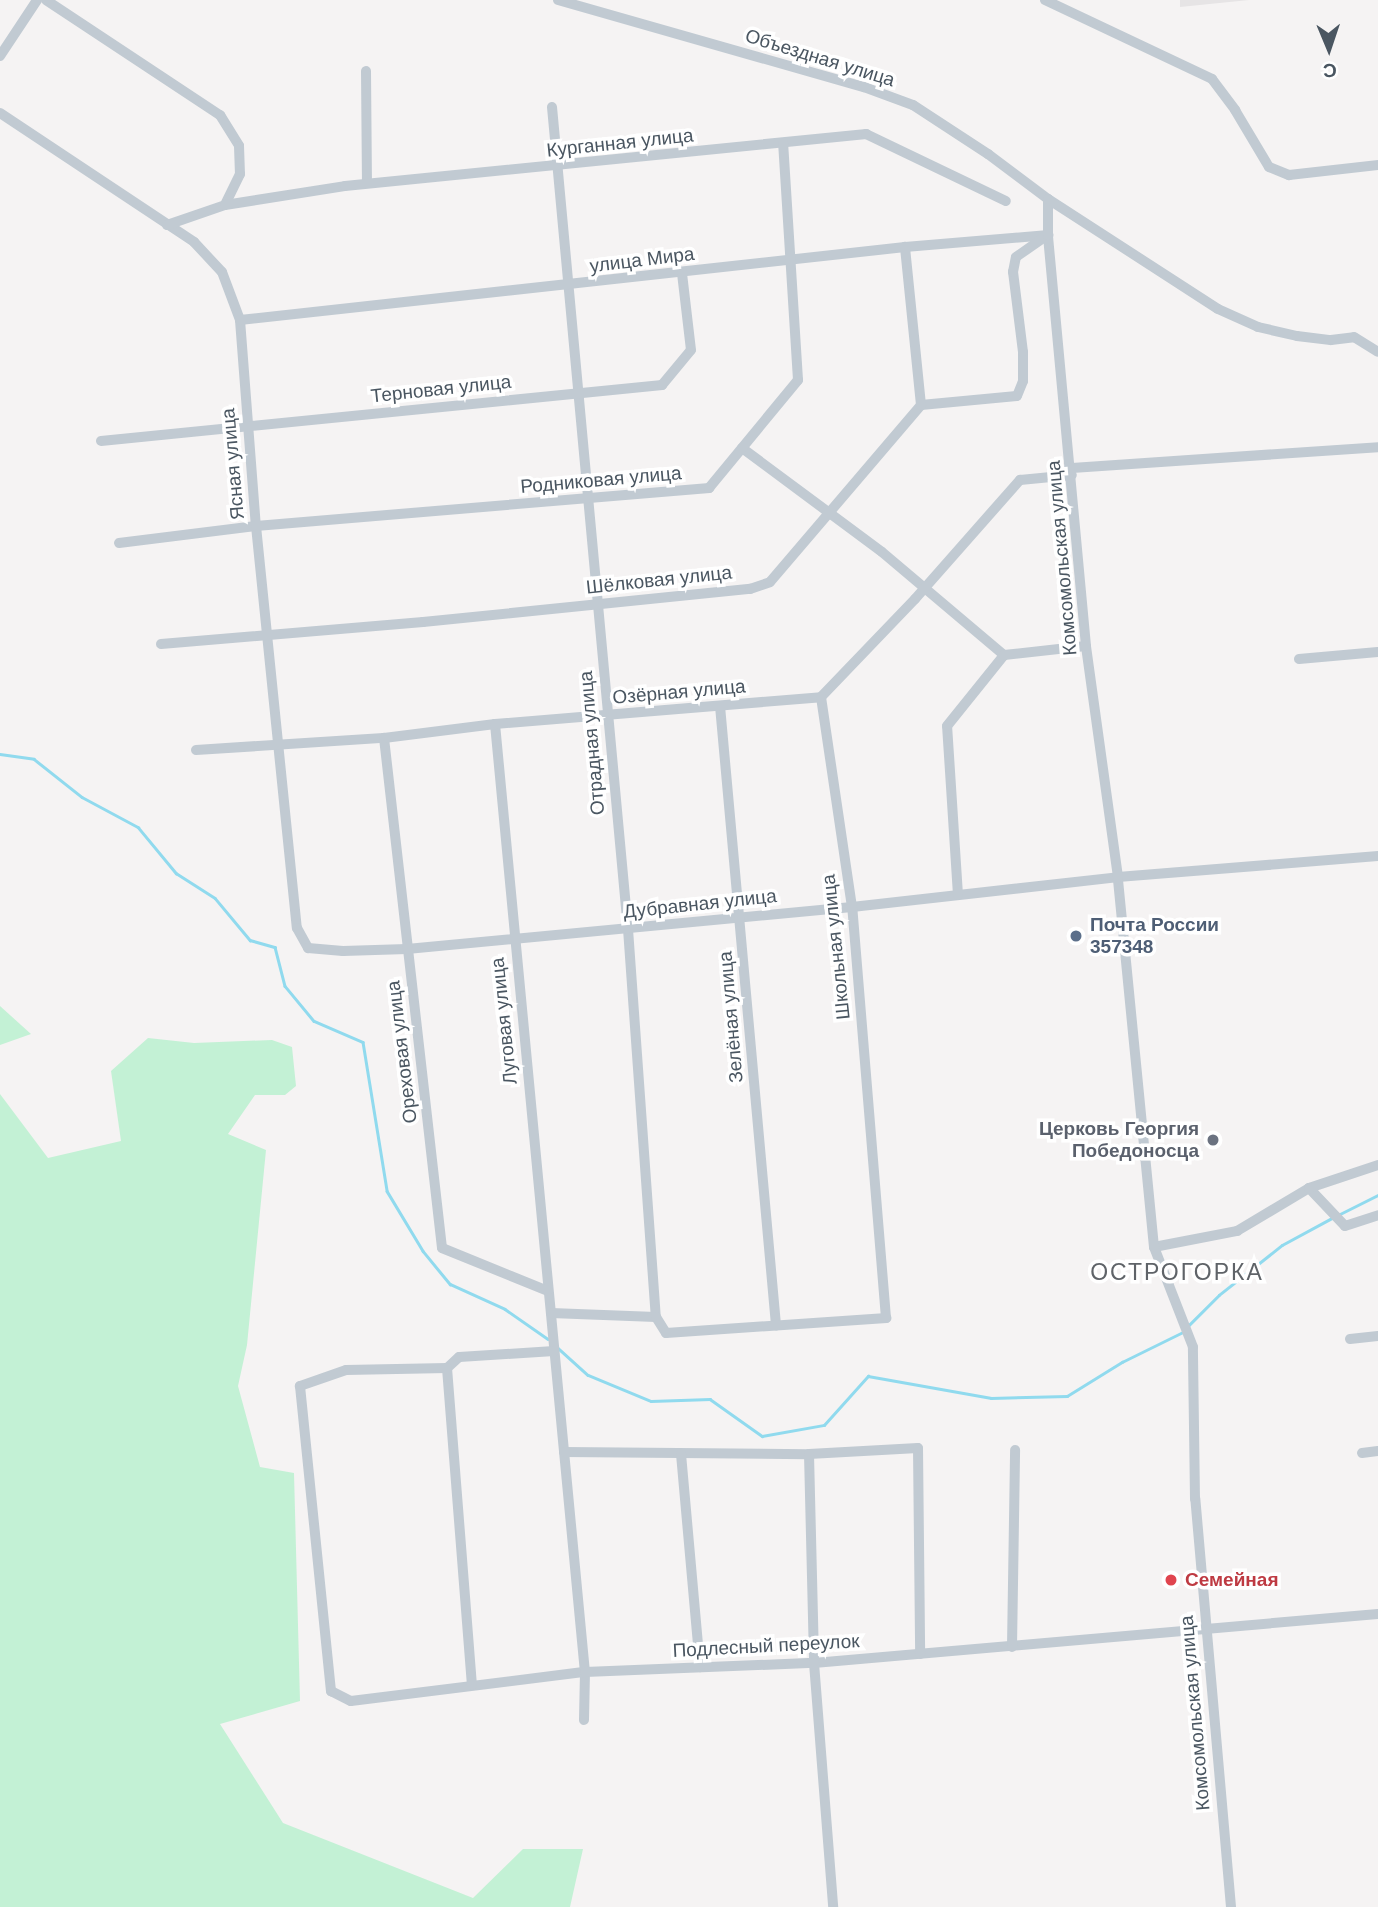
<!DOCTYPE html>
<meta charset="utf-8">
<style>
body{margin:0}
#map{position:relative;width:1378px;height:1907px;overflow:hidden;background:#f5f3f3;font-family:Arial,sans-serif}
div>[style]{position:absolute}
.education>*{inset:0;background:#e6e4e5}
.green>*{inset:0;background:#c3f1d5}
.stream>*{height:2.5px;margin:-1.25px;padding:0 1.25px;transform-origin:1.25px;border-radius:1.25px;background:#90daee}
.minor>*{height:10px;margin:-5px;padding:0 5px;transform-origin:5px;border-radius:5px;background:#c1cad2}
.dots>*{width:19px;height:19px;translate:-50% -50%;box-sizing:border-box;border:4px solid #fff;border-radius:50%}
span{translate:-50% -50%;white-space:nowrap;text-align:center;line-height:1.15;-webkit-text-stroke:7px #fff;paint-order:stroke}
.street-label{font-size:19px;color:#4a5661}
.service-label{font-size:19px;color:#4e5e75;font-weight:700}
.left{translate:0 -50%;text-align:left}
.worship-label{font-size:19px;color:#5b616d;font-weight:700}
.right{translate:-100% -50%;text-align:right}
.health-label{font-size:19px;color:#be3a42;font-weight:700}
.quarter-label{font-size:23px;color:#5f6368;letter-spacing:2px}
.north{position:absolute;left:1294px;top:14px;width:70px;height:70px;-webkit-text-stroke:5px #fff;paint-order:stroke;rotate:178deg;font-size:19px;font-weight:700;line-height:28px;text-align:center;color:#4a5661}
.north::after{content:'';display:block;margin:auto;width:24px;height:32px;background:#4a5661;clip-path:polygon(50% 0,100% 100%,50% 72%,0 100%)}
</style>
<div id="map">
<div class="education">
<i style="clip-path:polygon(1180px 0,1249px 0,1180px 7px)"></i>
</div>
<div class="green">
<i style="clip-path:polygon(0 1006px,31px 1034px,0 1045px)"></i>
<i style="clip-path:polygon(148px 1038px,194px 1043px,272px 1040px,292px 1047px,296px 1086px,285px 1095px,255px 1095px,228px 1134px,266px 1150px,247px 1345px,238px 1386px,260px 1467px,294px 1473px,300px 1701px,220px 1724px,283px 1823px,473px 1898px,523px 1849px,583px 1849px,570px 1907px,0 1907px,0 1094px,48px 1158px,121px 1141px,111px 1071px)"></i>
</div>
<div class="stream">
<i style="left:0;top:754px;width:34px;rotate:8deg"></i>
<i style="left:34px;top:759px;width:61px;rotate:38.4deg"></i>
<i style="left:82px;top:797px;width:64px;rotate:28.2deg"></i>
<i style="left:138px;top:827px;width:60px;rotate:50.4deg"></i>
<i style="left:176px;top:873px;width:46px;rotate:32.7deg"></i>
<i style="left:215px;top:898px;width:55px;rotate:50.2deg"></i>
<i style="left:250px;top:940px;width:26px;rotate:16deg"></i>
<i style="left:275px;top:947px;width:40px;rotate:75.6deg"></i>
<i style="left:285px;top:986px;width:45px;rotate:50.4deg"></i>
<i style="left:314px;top:1021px;width:53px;rotate:23.2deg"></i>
<i style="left:363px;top:1042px;width:151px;rotate:80.8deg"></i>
<i style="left:387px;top:1191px;width:70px;rotate:59deg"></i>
<i style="left:423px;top:1251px;width:43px;rotate:50.7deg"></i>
<i style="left:450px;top:1284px;width:60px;rotate:24.4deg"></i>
<i style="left:505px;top:1309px;width:52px;rotate:34.9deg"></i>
<i style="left:1338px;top:1215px;width:45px;rotate:-26.6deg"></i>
<i style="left:1187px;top:1327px;width:45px;rotate:-45deg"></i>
<i style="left:1219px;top:1295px;width:80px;rotate:-38.4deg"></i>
<i style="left:1282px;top:1245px;width:57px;rotate:-28.4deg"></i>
<i style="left:558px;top:1348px;width:40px;rotate:42deg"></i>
<i style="left:588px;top:1375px;width:68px;rotate:22.4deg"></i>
<i style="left:651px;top:1401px;width:59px;rotate:-1.9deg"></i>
<i style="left:710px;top:1399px;width:64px;rotate:35.4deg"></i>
<i style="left:762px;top:1436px;width:63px;rotate:-10.1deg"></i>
<i style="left:824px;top:1425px;width:66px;rotate:-48.1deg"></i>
<i style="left:868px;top:1376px;width:125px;rotate:10.1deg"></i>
<i style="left:991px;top:1398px;width:76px;rotate:-1.5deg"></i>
<i style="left:1067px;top:1396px;width:65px;rotate:-31.7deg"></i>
<i style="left:1122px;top:1362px;width:68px;rotate:-26.2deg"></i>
</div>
<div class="minor">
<i style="left:46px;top:0;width:209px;rotate:33.5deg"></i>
<i style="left:220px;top:115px;width:36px;rotate:58deg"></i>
<i style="left:239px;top:146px;width:28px;rotate:88deg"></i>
<i style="left:240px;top:174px;width:34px;rotate:116deg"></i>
<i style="left:558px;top:0;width:318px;rotate:15.9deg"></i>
<i style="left:864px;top:87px;width:52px;rotate:20.2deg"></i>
<i style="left:913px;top:105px;width:90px;rotate:33.2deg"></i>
<i style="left:988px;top:154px;width:75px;rotate:36.9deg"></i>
<i style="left:1045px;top:0;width:185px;rotate:25.3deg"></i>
<i style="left:1212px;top:79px;width:39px;rotate:53deg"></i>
<i style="left:1235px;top:110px;width:66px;rotate:59.2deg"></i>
<i style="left:1269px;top:167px;width:22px;rotate:22deg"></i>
<i style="left:1289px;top:175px;width:90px;rotate:-6.4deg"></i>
<i style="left:0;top:56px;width:67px;rotate:-56.5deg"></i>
<i style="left:366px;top:71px;width:112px;rotate:89.5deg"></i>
<i style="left:552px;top:107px;width:826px;rotate:84.72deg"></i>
<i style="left:628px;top:929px;width:389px;rotate:85.9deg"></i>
<i style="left:0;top:113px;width:233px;rotate:33.6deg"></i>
<i style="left:194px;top:242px;width:41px;rotate:47deg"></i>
<i style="left:222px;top:272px;width:51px;rotate:69.4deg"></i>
<i style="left:240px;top:320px;width:207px;rotate:85.6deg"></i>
<i style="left:256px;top:526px;width:404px;rotate:84.2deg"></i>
<i style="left:297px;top:928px;width:23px;rotate:61deg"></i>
<i style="left:308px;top:948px;width:35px;rotate:5deg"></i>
<i style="left:343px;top:951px;width:64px;rotate:-1.8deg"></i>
<i style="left:407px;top:949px;width:447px;rotate:-5.4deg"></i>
<i style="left:852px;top:907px;width:268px;rotate:-6.4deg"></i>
<i style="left:1118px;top:877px;width:261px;rotate:-4.6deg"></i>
<i style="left:167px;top:225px;width:61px;rotate:-19deg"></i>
<i style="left:225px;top:205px;width:121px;rotate:-9deg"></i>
<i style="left:345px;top:186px;width:524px;rotate:-5.7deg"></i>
<i style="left:866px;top:134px;width:155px;rotate:25.6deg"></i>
<i style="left:240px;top:320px;width:669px;rotate:-6.26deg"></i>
<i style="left:905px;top:247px;width:144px;rotate:-4.8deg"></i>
<i style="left:921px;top:405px;width:96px;rotate:-5.4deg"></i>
<i style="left:1017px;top:396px;width:16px;rotate:-68deg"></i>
<i style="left:1023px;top:381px;width:29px;rotate:-90deg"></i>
<i style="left:1023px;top:352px;width:81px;rotate:-97.1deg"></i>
<i style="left:1013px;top:272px;width:15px;rotate:-79deg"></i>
<i style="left:1016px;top:257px;width:33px;rotate:-35deg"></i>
<i style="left:101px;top:441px;width:564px;rotate:-5.7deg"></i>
<i style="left:662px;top:385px;width:45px;rotate:-50.4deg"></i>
<i style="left:691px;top:350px;width:78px;rotate:-96.7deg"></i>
<i style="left:742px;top:448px;width:174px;rotate:36.6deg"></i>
<i style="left:882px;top:552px;width:160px;rotate:40.2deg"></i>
<i style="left:1072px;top:468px;width:307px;rotate:-3.9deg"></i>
<i style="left:119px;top:543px;width:138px;rotate:-7.1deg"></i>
<i style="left:256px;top:526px;width:455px;rotate:-4.8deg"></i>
<i style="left:709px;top:488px;width:140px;rotate:-50.5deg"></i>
<i style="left:798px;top:380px;width:237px;rotate:-93.6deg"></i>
<i style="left:161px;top:644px;width:263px;rotate:-4.8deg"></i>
<i style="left:423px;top:622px;width:329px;rotate:-5.8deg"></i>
<i style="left:750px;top:589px;width:21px;rotate:-19deg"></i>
<i style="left:770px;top:582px;width:233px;rotate:-49.5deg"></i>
<i style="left:921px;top:405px;width:159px;rotate:-95.8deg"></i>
<i style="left:1299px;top:659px;width:79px;rotate:-5.1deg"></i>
<i style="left:720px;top:706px;width:622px;rotate:84.83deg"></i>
<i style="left:495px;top:724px;width:952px;rotate:84.58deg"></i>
<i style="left:585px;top:1672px;width:48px;rotate:91.2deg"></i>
<i style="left:384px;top:738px;width:513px;rotate:83.51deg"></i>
<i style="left:442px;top:1248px;width:114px;rotate:22.1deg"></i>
<i style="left:196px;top:750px;width:188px;rotate:-3.7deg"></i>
<i style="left:384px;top:738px;width:112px;rotate:-7.2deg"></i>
<i style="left:495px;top:724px;width:327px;rotate:-4.7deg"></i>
<i style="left:821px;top:697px;width:136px;rotate:-46.2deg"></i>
<i style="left:915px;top:599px;width:159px;rotate:-48.6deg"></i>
<i style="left:1020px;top:480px;width:52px;rotate:-5.5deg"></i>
<i style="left:958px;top:895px;width:169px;rotate:-93.7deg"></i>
<i style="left:947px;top:726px;width:91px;rotate:-51.2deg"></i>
<i style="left:1004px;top:655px;width:82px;rotate:-6.3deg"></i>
<i style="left:1309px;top:1188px;width:52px;rotate:46.5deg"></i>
<i style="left:1345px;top:1226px;width:35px;rotate:-18deg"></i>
<i style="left:1154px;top:1247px;width:85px;rotate:-10.9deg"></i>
<i style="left:1237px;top:1231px;width:84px;rotate:-30.8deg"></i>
<i style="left:1309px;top:1188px;width:73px;rotate:-18.4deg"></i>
<i style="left:551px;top:1313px;width:105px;rotate:2.2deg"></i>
<i style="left:656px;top:1317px;width:19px;rotate:58deg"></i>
<i style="left:666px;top:1333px;width:221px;rotate:-3.9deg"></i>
<i style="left:886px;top:1318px;width:412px;rotate:-94.7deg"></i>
<i style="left:852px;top:907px;width:212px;rotate:-98.4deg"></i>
<i style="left:1350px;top:1339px;width:28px;rotate:-6deg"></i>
<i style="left:554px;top:1351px;width:95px;rotate:176.4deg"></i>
<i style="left:459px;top:1357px;width:16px;rotate:137deg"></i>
<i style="left:447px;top:1368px;width:101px;rotate:178.9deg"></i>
<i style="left:346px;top:1370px;width:49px;rotate:160.8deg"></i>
<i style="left:300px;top:1386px;width:307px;rotate:84.2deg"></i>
<i style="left:331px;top:1691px;width:22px;rotate:27deg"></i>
<i style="left:351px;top:1701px;width:236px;rotate:-7.1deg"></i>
<i style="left:585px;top:1672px;width:229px;rotate:-2.3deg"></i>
<i style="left:814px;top:1663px;width:566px;rotate:-4.97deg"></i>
<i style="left:447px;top:1368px;width:318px;rotate:85.5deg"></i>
<i style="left:564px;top:1452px;width:245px;rotate:0.5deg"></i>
<i style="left:809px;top:1454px;width:109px;rotate:-3.2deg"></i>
<i style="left:918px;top:1448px;width:206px;rotate:89.4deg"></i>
<i style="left:1362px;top:1453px;width:16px;rotate:-7deg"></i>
<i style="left:681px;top:1454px;width:214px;rotate:84.9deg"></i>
<i style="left:809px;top:1454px;width:209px;rotate:88.6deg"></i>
<i style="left:814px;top:1663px;width:245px;rotate:85.5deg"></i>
<i style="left:1012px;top:1647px;width:197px;rotate:-89.1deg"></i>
<i style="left:1231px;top:1907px;width:410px;rotate:-95deg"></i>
<i style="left:1195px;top:1499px;width:152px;rotate:-90.8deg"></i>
<i style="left:1193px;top:1347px;width:107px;rotate:-111.3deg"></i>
<i style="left:1154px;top:1247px;width:372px;rotate:-95.6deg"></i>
<i style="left:1118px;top:877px;width:233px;rotate:-97.9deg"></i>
<i style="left:1086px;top:646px;width:413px;rotate:-95.3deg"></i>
<i style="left:1048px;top:235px;width:36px;rotate:-90deg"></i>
<i style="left:1048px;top:199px;width:202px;rotate:32.9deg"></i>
<i style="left:1218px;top:309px;width:44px;rotate:24.2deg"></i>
<i style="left:1258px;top:327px;width:40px;rotate:13deg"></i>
<i style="left:1297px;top:336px;width:34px;rotate:7deg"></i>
<i style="left:1331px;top:340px;width:23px;rotate:-7deg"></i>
<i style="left:1354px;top:337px;width:28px;rotate:32deg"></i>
</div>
<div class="dots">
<i style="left:1076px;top:936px;background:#5c6f8a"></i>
<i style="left:1213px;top:1140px;background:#6b7280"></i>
<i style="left:1171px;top:1580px;background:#e0444e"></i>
</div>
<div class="street-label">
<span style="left:820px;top:58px;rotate:17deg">Объездная улица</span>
<span style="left:620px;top:143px;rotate:-6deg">Курганная улица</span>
<span style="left:642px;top:260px;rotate:-7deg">улица Мира</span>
<span style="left:441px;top:389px;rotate:-6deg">Терновая улица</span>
<span style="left:233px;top:464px;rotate:-95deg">Ясная улица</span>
<span style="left:601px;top:480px;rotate:-5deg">Родниковая улица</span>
<span style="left:1062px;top:558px;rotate:-95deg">Комсомольская улица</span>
<span style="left:659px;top:580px;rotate:-6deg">Шёлковая улица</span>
<span style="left:679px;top:692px;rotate:-5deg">Озёрная улица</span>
<span style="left:592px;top:743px;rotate:-95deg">Отрадная улица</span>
<span style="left:700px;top:904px;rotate:-6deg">Дубравная улица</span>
<span style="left:836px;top:947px;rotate:-96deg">Школьная улица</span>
<span style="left:731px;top:1017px;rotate:-95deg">Зелёная улица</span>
<span style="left:504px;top:1021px;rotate:-96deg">Луговая улица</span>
<span style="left:402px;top:1052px;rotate:-97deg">Ореховая улица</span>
<span style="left:766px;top:1646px;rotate:-3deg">Подлесный переулок</span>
<span style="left:1195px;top:1713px;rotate:-95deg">Комсомольская улица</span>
</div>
<div class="service-label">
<span class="left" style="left:1090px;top:936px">Почта России<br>357348</span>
</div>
<div class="worship-label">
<span class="right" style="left:1199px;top:1140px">Церковь Георгия<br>Победоносца</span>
</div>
<div class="health-label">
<span class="left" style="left:1185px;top:1580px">Семейная</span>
</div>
<div class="quarter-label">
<span style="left:1177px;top:1272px">ОСТРОГОРКА</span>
</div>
<div class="north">С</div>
</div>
